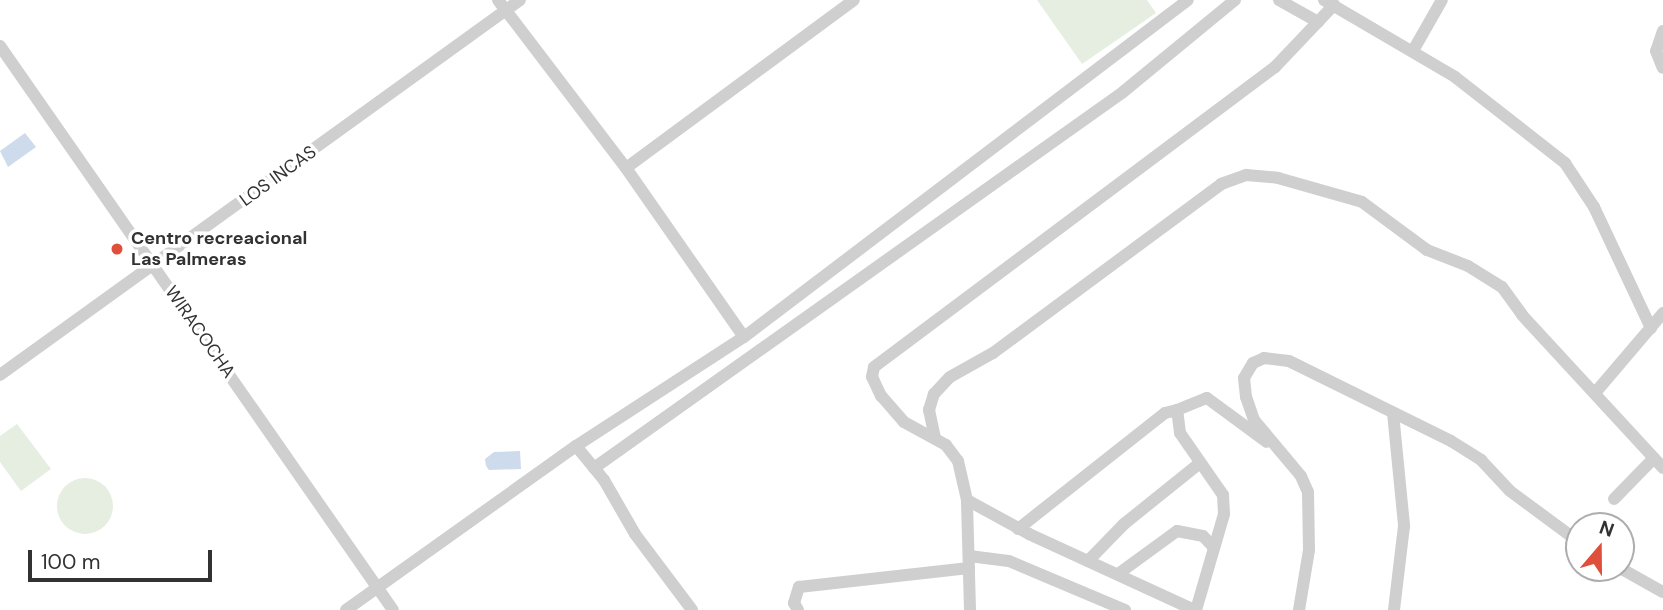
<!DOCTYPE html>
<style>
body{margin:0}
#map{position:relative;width:1663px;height:610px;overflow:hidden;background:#fff;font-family:"DM Sans",sans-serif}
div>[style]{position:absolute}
.green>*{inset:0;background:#e5eee1}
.round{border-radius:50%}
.water>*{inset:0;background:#cedbec}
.minor>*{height:12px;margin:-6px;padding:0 6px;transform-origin:6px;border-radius:6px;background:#cfcfcf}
.dots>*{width:19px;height:19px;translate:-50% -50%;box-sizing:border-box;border:4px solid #fff;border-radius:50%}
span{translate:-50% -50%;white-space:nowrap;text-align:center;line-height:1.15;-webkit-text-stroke:7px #fff;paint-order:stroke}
.street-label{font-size:18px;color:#323232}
.poi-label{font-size:18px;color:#323232;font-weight:700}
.left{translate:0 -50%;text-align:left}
.north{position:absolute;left:1565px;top:512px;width:70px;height:70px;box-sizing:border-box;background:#fff;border:2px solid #adadad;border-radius:50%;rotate:20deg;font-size:19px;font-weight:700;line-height:28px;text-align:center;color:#323232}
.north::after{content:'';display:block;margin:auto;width:24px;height:32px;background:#e04f3c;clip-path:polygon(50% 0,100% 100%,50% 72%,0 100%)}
.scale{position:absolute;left:28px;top:550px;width:184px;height:32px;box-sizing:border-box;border:4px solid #323232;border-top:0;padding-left:9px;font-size:21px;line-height:24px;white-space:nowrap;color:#323232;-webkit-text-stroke:5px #fff;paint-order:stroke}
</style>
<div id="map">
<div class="green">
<i style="clip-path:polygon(1037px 0,1147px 0,1156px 13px,1082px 64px)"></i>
<i style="clip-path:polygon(17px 424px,51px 469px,21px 491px,0 462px,0 436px)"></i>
<i class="round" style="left:57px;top:478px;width:56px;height:56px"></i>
</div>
<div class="water">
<i style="clip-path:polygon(25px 133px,36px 147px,8px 167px,0 151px)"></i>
<i style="clip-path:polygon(520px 451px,521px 469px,489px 470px,486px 466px,485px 459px,494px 452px)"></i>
</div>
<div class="minor">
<i style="left:498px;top:0;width:211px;rotate:52.7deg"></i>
<i style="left:626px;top:168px;width:206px;rotate:55.1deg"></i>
<i style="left:1279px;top:0;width:45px;rotate:29.4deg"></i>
<i style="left:1324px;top:0;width:152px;rotate:30.4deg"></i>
<i style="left:1455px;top:77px;width:140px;rotate:38deg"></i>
<i style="left:1565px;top:163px;width:53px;rotate:56.6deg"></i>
<i style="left:1594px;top:207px;width:134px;rotate:64.8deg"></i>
<i style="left:1663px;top:31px;width:21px;rotate:109deg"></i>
<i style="left:1656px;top:51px;width:18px;rotate:68deg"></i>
<i style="left:0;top:46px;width:687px;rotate:55.13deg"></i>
<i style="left:1414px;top:49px;width:56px;rotate:-60.3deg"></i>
<i style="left:626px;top:168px;width:283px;rotate:-36.4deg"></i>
<i style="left:0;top:375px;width:641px;rotate:-35.8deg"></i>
<i style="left:1595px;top:393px;width:105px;rotate:-49.6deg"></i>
<i style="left:1393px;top:413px;width:114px;rotate:84.4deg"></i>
<i style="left:1404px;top:526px;width:85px;rotate:96.8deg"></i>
<i style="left:935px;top:438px;width:29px;rotate:-102deg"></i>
<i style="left:929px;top:410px;width:17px;rotate:-73deg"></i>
<i style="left:934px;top:394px;width:23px;rotate:-47deg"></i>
<i style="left:950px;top:377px;width:49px;rotate:-29.2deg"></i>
<i style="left:993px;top:353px;width:284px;rotate:-36.5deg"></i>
<i style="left:1221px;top:184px;width:27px;rotate:-20deg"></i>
<i style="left:1246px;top:175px;width:32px;rotate:5deg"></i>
<i style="left:1278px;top:178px;width:87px;rotate:15.9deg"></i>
<i style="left:1362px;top:202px;width:81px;rotate:36.4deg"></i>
<i style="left:1427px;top:250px;width:44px;rotate:21.3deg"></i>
<i style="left:1468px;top:266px;width:40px;rotate:32deg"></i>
<i style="left:1502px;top:287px;width:34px;rotate:54deg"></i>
<i style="left:1522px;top:315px;width:208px;rotate:47.3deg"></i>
<i style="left:576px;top:446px;width:44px;rotate:50.5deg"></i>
<i style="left:604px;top:480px;width:62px;rotate:60.1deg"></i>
<i style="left:635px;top:534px;width:95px;rotate:53.1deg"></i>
<i style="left:594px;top:468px;width:649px;rotate:-35.4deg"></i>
<i style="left:1123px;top:92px;width:145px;rotate:-39.4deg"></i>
<i style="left:1614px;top:499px;width:57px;rotate:-45.7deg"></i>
<i style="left:967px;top:500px;width:71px;rotate:28.7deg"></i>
<i style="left:1029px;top:534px;width:182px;rotate:24.7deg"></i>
<i style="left:1018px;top:529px;width:187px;rotate:-38.3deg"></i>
<i style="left:1165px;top:413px;width:12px;rotate:-14deg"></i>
<i style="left:969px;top:556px;width:40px;rotate:7.1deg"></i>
<i style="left:1009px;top:561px;width:126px;rotate:22.9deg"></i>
<i style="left:1088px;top:561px;width:52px;rotate:-45.8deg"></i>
<i style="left:1124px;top:524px;width:97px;rotate:-38.8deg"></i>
<i style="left:1620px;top:568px;width:49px;rotate:29.2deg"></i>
<i style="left:1118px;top:574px;width:73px;rotate:-36.1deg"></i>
<i style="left:1177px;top:531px;width:26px;rotate:11deg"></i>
<i style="left:1203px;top:536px;width:16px;rotate:47deg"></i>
<i style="left:346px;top:610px;width:282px;rotate:-35.5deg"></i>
<i style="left:576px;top:446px;width:200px;rotate:-33deg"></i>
<i style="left:744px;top:337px;width:557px;rotate:-37.2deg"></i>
<i style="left:798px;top:610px;width:8px;rotate:-120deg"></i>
<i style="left:794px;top:603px;width:17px;rotate:-73deg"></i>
<i style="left:799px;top:587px;width:171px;rotate:-6.4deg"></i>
<i style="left:970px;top:610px;width:110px;rotate:-91.6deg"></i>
<i style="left:967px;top:500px;width:40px;rotate:-103deg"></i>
<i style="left:958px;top:461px;width:20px;rotate:-127deg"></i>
<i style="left:946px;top:445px;width:48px;rotate:-151.3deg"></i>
<i style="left:904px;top:422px;width:35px;rotate:-131deg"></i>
<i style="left:881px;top:396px;width:21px;rotate:-115deg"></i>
<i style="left:872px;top:377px;width:10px;rotate:-79deg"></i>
<i style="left:874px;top:367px;width:501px;rotate:-36.8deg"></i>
<i style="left:1275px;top:67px;width:86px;rotate:-46.4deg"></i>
<i style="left:1196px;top:610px;width:100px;rotate:-73.7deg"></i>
<i style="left:1224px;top:514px;width:19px;rotate:-93deg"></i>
<i style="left:1223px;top:495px;width:75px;rotate:-124.7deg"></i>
<i style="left:1180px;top:433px;width:23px;rotate:-97deg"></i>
<i style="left:1177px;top:410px;width:32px;rotate:-22deg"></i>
<i style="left:1207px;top:398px;width:74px;rotate:36.3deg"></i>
<i style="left:1299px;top:610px;width:61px;rotate:-80.5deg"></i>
<i style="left:1309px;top:550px;width:58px;rotate:-91deg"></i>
<i style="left:1308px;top:492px;width:17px;rotate:-114deg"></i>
<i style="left:1301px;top:476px;width:73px;rotate:-130deg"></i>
<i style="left:1254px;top:420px;width:24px;rotate:-109deg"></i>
<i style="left:1246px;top:397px;width:19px;rotate:-96deg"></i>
<i style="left:1244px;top:378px;width:17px;rotate:-59deg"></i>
<i style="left:1253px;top:363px;width:12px;rotate:-24deg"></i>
<i style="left:1264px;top:358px;width:25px;rotate:7deg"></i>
<i style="left:1289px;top:361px;width:181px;rotate:26.3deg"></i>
<i style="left:1451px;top:441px;width:36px;rotate:32deg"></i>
<i style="left:1481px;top:460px;width:42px;rotate:46.9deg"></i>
<i style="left:1510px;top:491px;width:86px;rotate:36.5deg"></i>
</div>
<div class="dots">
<i style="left:117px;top:249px;background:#e04f3c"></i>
</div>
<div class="street-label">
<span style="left:278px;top:176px;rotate:-36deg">LOS INCAS</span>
<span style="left:200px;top:332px;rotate:55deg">WIRACOCHA</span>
</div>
<div class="poi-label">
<span class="left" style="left:131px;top:249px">Centro recreacional<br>Las Palmeras</span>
</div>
<div class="north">N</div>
<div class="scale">100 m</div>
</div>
